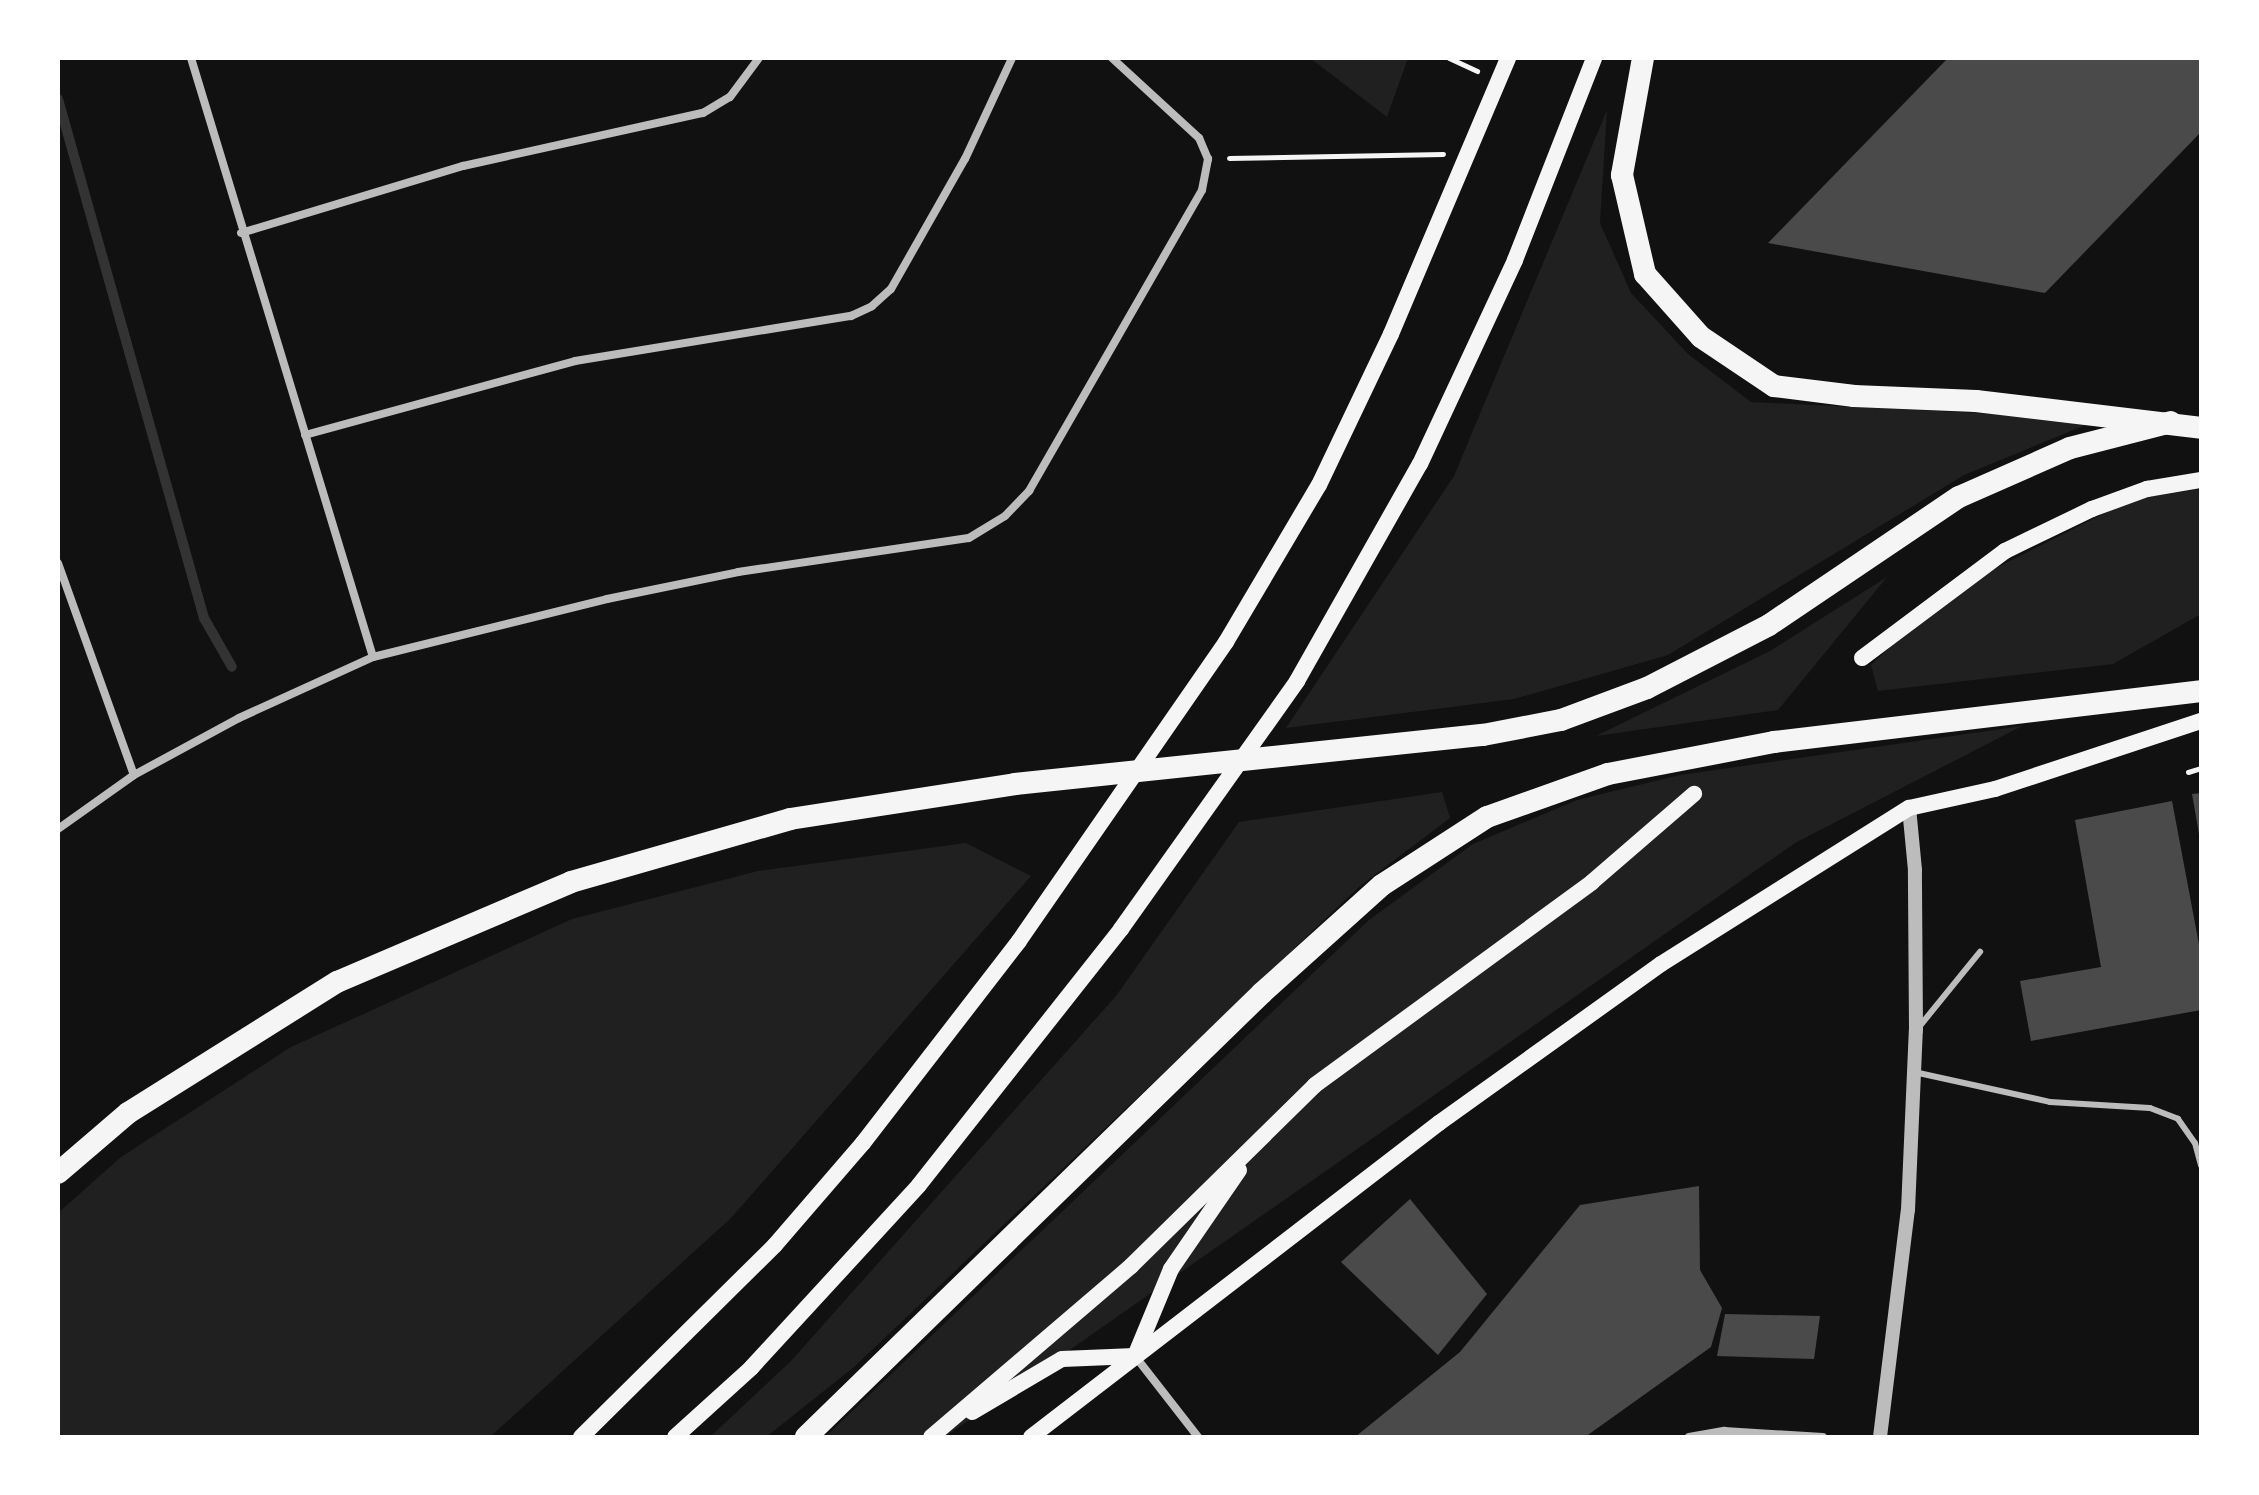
<!DOCTYPE html>
<style>
body{margin:0}
#map{position:relative;width:2259px;height:1495px;overflow:hidden;background:#111;font-family:"Roboto Condensed",sans-serif}
div>[style]{position:absolute}
.green>*{inset:0;background:#202020}
.stream>*{height:10px;margin:-5px;padding:0 5px;transform-origin:5px;border-radius:5px;background:#333}
.building>*{inset:0;background:#4a4a4a}
.path>*{height:5px;margin:-2.5px;padding:0 2.5px;transform-origin:2.5px;border-radius:2.5px;background:#f5f5f5}
.service>*{height:6px;margin:-3px;padding:0 3px;transform-origin:3px;border-radius:3px;background:#bcbcbc}
.minor>*{height:8px;margin:-4px;padding:0 4px;transform-origin:4px;border-radius:4px;background:#bcbcbc}
.tertiary>*{height:14px;margin:-7px;padding:0 7px;transform-origin:7px;border-radius:7px;background:#bcbcbc}
.secondary>*{height:16px;margin:-8px;padding:0 8px;transform-origin:8px;border-radius:8px;background:#f5f5f5}
.trunk>*{height:22px;margin:-11px;padding:0 11px;transform-origin:11px;border-radius:11px;background:#f5f5f5}
span{translate:-50% -50%;white-space:nowrap;text-align:center;line-height:1.15;-webkit-text-stroke:8px #fff;paint-order:stroke}
.frame{position:absolute;inset:0;border:60px solid #fff;pointer-events:none}
</style>
<div id="map">
<div class="green">
<i style="clip-path:polygon(1310px 58px,1408px 58px,1387px 117px)"></i>
<i style="clip-path:polygon(1607px 110px,1600px 223px,1631px 293px,1688px 354px,1751px 402px,2100px 419px,1964px 475px,1668px 655px,1514px 699px,1286px 728px,1454px 476px)"></i>
<i style="clip-path:polygon(2201px 489px,2201px 614px,2113px 664px,1878px 691px,1871px 665px,1910px 628px,1988px 572px,2133px 499px)"></i>
<i style="clip-path:polygon(1887px 577px,1778px 710px,1596px 736px,1770px 651px)"></i>
<i style="clip-path:polygon(2022px 726px,1795px 843px,945px 1437px,825px 1437px,1369px 920px,1473px 844px,1577px 800px,1680px 775px)"></i>
<i style="clip-path:polygon(1442px 792px,1450px 818px,1360px 886px,854px 1367px,766px 1437px,710px 1437px,791px 1361px,1116px 996px,1239px 822px)"></i>
<i style="clip-path:polygon(966px 843px,1031px 876px,731px 1218px,490px 1437px,58px 1437px,58px 1213px,121px 1157px,291px 1047px,572px 919px,758px 871px)"></i>
</div>
<div class="stream">
<i style="left:58px;top:99px;width:539px;rotate:74.29deg"></i>
<i style="left:204px;top:618px;width:56px;rotate:60.3deg"></i>
</div>
<div class="building">
<i style="clip-path:polygon(1948px 58px,2201px 58px,2201px 132px,2045px 293px,1768px 243px)"></i>
<i style="clip-path:polygon(2201px 793px,2201px 834px,2199px 834px,2192px 794px)"></i>
<i style="clip-path:polygon(2172px 801px,2201px 955px,2201px 1010px,2031px 1041px,2020px 981px,2101px 967px,2075px 820px)"></i>
<i style="clip-path:polygon(1699px 1186px,1700px 1270px,1722px 1308px,1711px 1347px,1585px 1437px,1355px 1437px,1460px 1352px,1580px 1205px)"></i>
<i style="clip-path:polygon(1410px 1199px,1487px 1294px,1438px 1355px,1341px 1262px)"></i>
<i style="clip-path:polygon(1725px 1314px,1820px 1316px,1814px 1359px,1717px 1356px)"></i>
</div>
<div class="path">
<i style="left:1449px;top:58px;width:31px;rotate:25deg"></i>
<i style="left:1229px;top:158px;width:214px;rotate:-1.1deg"></i>
<i style="left:2188px;top:772px;width:14px;rotate:-17deg"></i>
</div>
<div class="service">
<i style="left:1919px;top:1027px;width:97px;rotate:-50.9deg"></i>
<i style="left:1914px;top:1072px;width:139px;rotate:12.4deg"></i>
<i style="left:2050px;top:1102px;width:100px;rotate:3.4deg"></i>
<i style="left:2150px;top:1108px;width:30px;rotate:21deg"></i>
<i style="left:2178px;top:1119px;width:29px;rotate:55deg"></i>
<i style="left:2195px;top:1143px;width:23px;rotate:75deg"></i>
</div>
<div class="minor">
<i style="left:191px;top:58px;width:626px;rotate:73.1deg"></i>
<i style="left:241px;top:233px;width:232px;rotate:-16.8deg"></i>
<i style="left:463px;top:166px;width:246px;rotate:-12.5deg"></i>
<i style="left:703px;top:113px;width:31px;rotate:-31deg"></i>
<i style="left:730px;top:97px;width:49px;rotate:-53.4deg"></i>
<i style="left:305px;top:435px;width:280px;rotate:-15.3deg"></i>
<i style="left:575px;top:361px;width:280px;rotate:-9.3deg"></i>
<i style="left:851px;top:316px;width:23px;rotate:-25deg"></i>
<i style="left:872px;top:306px;width:25px;rotate:-42deg"></i>
<i style="left:891px;top:289px;width:150px;rotate:-60.4deg"></i>
<i style="left:965px;top:159px;width:111px;rotate:-65deg"></i>
<i style="left:58px;top:563px;width:225px;rotate:70.3deg"></i>
<i style="left:58px;top:829px;width:93px;rotate:-35.4deg"></i>
<i style="left:134px;top:775px;width:119px;rotate:-28.5deg"></i>
<i style="left:239px;top:718px;width:147px;rotate:-24.5deg"></i>
<i style="left:373px;top:657px;width:241px;rotate:-13.9deg"></i>
<i style="left:607px;top:599px;width:134px;rotate:-11.6deg"></i>
<i style="left:738px;top:572px;width:233px;rotate:-8.4deg"></i>
<i style="left:969px;top:538px;width:42px;rotate:-31.4deg"></i>
<i style="left:1005px;top:516px;width:35px;rotate:-46deg"></i>
<i style="left:1029px;top:491px;width:347px;rotate:-60.1deg"></i>
<i style="left:1202px;top:190px;width:32px;rotate:-79deg"></i>
<i style="left:1208px;top:159px;width:23px;rotate:-113deg"></i>
<i style="left:1199px;top:138px;width:118px;rotate:-137.4deg"></i>
<i style="left:1135px;top:1356px;width:103px;rotate:52.1deg"></i>
<i style="left:1689px;top:1437px;width:36px;rotate:-10deg"></i>
<i style="left:1724px;top:1431px;width:99px;rotate:3.5deg"></i>
</div>
<div class="tertiary">
<i style="left:1880px;top:1437px;width:229px;rotate:-83deg"></i>
<i style="left:1908px;top:1210px;width:180px;rotate:-87.5deg"></i>
<i style="left:1916px;top:1030px;width:160px;rotate:-90.4deg"></i>
<i style="left:1915px;top:870px;width:62px;rotate:-95.5deg"></i>
</div>
<div class="secondary">
<i style="left:1862px;top:658px;width:179px;rotate:-36.8deg"></i>
<i style="left:2005px;top:551px;width:97px;rotate:-25.8deg"></i>
<i style="left:2092px;top:509px;width:59px;rotate:-20deg"></i>
<i style="left:2147px;top:489px;width:55px;rotate:-9.5deg"></i>
<i style="left:1135px;top:1356px;width:94px;rotate:-67.5deg"></i>
<i style="left:1171px;top:1269px;width:120px;rotate:-55.5deg"></i>
<i style="left:972px;top:1412px;width:104px;rotate:-30.5deg"></i>
<i style="left:1062px;top:1359px;width:73px;rotate:-2.4deg"></i>
<i style="left:581px;top:1437px;width:273px;rotate:-44.7deg"></i>
<i style="left:775px;top:1245px;width:135px;rotate:-49.2deg"></i>
<i style="left:863px;top:1143px;width:255px;rotate:-52.3deg"></i>
<i style="left:1019px;top:941px;width:364px;rotate:-55.3deg"></i>
<i style="left:1226px;top:642px;width:182px;rotate:-59.4deg"></i>
<i style="left:1319px;top:485px;width:167px;rotate:-64.5deg"></i>
<i style="left:1391px;top:334px;width:300px;rotate:-67deg"></i>
<i style="left:675px;top:1437px;width:103px;rotate:-42.2deg"></i>
<i style="left:751px;top:1368px;width:248px;rotate:-47.4deg"></i>
<i style="left:919px;top:1185px;width:326px;rotate:-51.7deg"></i>
<i style="left:1121px;top:929px;width:304px;rotate:-54.6deg"></i>
<i style="left:1297px;top:681px;width:249px;rotate:-60.5deg"></i>
<i style="left:1420px;top:464px;width:225px;rotate:-65deg"></i>
<i style="left:1515px;top:260px;width:217px;rotate:-68.6deg"></i>
<i style="left:931px;top:1437px;width:263px;rotate:-40.5deg"></i>
<i style="left:1131px;top:1266px;width:258px;rotate:-44.5deg"></i>
<i style="left:1315px;top:1085px;width:343px;rotate:-36.2deg"></i>
<i style="left:1592px;top:882px;width:135px;rotate:-40.8deg"></i>
<i style="left:1031px;top:1437px;width:515px;rotate:-37.58deg"></i>
<i style="left:1439px;top:1123px;width:273px;rotate:-35.6deg"></i>
<i style="left:1661px;top:964px;width:293px;rotate:-32.2deg"></i>
<i style="left:1909px;top:808px;width:88px;rotate:-12.5deg"></i>
<i style="left:1995px;top:789px;width:217px;rotate:-18.3deg"></i>
</div>
<div class="trunk">
<i style="left:1643px;top:58px;width:119px;rotate:100.2deg"></i>
<i style="left:1622px;top:175px;width:102px;rotate:76.9deg"></i>
<i style="left:1645px;top:274px;width:84px;rotate:48.4deg"></i>
<i style="left:1701px;top:337px;width:88px;rotate:33.9deg"></i>
<i style="left:1774px;top:386px;width:81px;rotate:7.1deg"></i>
<i style="left:1854px;top:396px;width:122px;rotate:2.3deg"></i>
<i style="left:1976px;top:401px;width:227px;rotate:6.8deg"></i>
<i style="left:58px;top:1173px;width:92px;rotate:-40.6deg"></i>
<i style="left:128px;top:1113px;width:247px;rotate:-32.1deg"></i>
<i style="left:337px;top:982px;width:254px;rotate:-23.1deg"></i>
<i style="left:571px;top:882px;width:228px;rotate:-16deg"></i>
<i style="left:790px;top:819px;width:228px;rotate:-8.8deg"></i>
<i style="left:1015px;top:784px;width:471px;rotate:-6deg"></i>
<i style="left:1483px;top:735px;width:79px;rotate:-10.9deg"></i>
<i style="left:1561px;top:720px;width:92px;rotate:-20.4deg"></i>
<i style="left:1647px;top:688px;width:137px;rotate:-27.3deg"></i>
<i style="left:1769px;top:625px;width:229px;rotate:-34deg"></i>
<i style="left:1959px;top:497px;width:121px;rotate:-23.8deg"></i>
<i style="left:2070px;top:448px;width:104px;rotate:-14.4deg"></i>
<i style="left:806px;top:1437px;width:636px;rotate:-44.24deg"></i>
<i style="left:1262px;top:993px;width:161px;rotate:-42deg"></i>
<i style="left:1382px;top:885px;width:125px;rotate:-32.9deg"></i>
<i style="left:1487px;top:817px;width:128px;rotate:-19.6deg"></i>
<i style="left:1608px;top:774px;width:169px;rotate:-10.9deg"></i>
<i style="left:1774px;top:742px;width:430px;rotate:-6.8deg"></i>
</div>
<div class="frame"></div>
</div>
